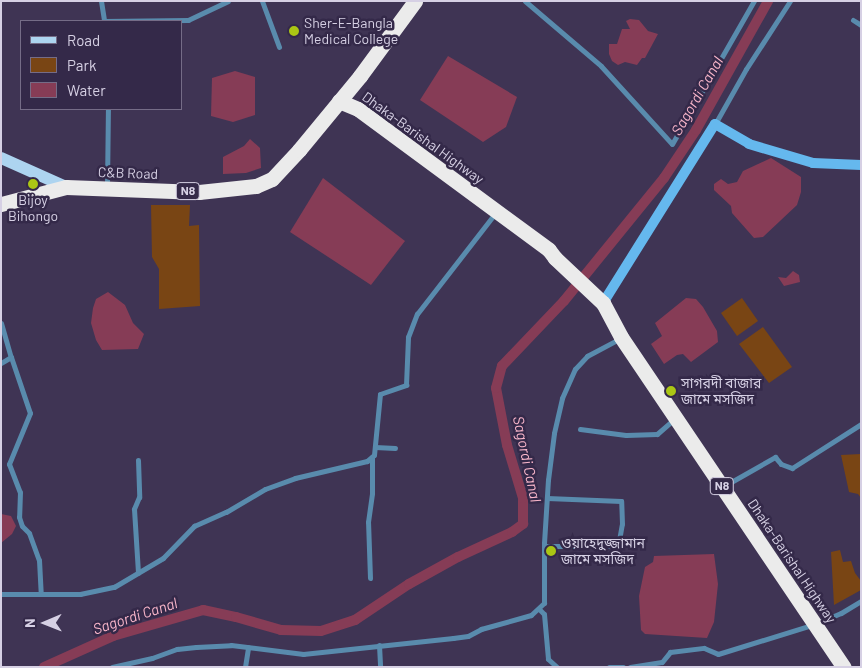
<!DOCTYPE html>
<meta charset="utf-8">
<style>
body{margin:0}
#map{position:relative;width:862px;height:668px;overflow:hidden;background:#3f3454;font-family:Barlow,"Noto Sans Bengali",sans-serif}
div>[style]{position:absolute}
.green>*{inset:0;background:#794514}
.water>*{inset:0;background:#863c56}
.canal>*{height:10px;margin:-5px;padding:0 5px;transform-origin:5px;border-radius:5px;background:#863c56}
.street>*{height:5px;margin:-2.5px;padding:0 2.5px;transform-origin:2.5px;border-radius:2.5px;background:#598bad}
.secondary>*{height:10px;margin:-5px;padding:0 5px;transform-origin:5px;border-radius:5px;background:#65b8ee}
.primary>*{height:12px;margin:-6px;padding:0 6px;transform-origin:6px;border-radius:6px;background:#add4f0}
.highway>*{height:15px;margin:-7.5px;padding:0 7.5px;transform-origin:7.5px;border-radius:7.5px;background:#ebebeb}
.dots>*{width:14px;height:14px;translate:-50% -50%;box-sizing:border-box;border:2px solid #342949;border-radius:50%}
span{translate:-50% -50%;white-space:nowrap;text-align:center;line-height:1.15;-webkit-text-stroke:5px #342949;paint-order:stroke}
.shield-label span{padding:1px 4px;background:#342949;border:1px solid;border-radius:4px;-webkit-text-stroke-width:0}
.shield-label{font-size:12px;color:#d6d0e4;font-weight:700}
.poi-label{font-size:14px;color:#d6d0e4}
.left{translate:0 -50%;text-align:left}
.street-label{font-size:14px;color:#d6d0e4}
.water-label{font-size:15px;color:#fab7cb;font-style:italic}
.frame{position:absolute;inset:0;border:2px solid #d6d0e4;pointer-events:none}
.legend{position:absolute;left:20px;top:20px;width:162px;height:90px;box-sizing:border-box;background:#342949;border:1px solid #756c87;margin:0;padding:6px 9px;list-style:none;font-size:15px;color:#d6d0e4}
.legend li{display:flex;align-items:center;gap:10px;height:25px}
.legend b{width:25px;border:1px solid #756c87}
.north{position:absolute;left:20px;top:598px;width:50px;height:50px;-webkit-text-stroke:4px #342949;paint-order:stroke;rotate:269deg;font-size:14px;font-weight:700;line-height:20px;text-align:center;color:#d6d0e4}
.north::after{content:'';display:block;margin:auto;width:18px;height:22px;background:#d6d0e4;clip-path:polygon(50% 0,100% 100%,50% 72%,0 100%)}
</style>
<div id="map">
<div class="green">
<i style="clip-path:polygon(151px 205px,190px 205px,189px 226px,199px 225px,200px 306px,159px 309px,159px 269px,152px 257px)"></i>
<i style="clip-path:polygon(742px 298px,758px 321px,737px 336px,721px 313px)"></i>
<i style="clip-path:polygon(763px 327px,792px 367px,769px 383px,739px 344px)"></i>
<i style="clip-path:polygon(861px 454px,861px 498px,858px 494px,849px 492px,841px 455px)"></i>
<i style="clip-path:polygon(840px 550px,843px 562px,851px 561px,855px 573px,861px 581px,861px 590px,834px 605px,831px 552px)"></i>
</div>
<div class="water">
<i style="clip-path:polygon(630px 19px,639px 20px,648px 31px,658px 34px,645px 58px,642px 58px,637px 65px,625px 62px,618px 65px,612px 61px,609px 54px,609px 44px,617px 44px,622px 29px,630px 29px,626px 21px)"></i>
<i style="clip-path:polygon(448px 56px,517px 97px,506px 127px,483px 142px,420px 100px)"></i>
<i style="clip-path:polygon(235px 71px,255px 77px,255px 115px,233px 122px,211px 116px,212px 78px)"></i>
<i style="clip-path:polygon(250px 139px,260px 148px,261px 168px,246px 173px,223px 174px,223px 157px,244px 146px)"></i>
<i style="clip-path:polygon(771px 158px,801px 177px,801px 192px,797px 205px,763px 237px,754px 238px,732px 213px,731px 206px,714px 190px,714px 184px,721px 179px,728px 184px,737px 182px,743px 171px)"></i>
<i style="clip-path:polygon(323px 178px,405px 241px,371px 285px,290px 232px)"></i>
<i style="clip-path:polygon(793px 271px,799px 275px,800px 282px,784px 286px,778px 277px,786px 278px)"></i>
<i style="clip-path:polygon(108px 292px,125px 305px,133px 323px,144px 334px,138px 349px,102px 350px,96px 340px,91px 323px,93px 308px,96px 299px)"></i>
<i style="clip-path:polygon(686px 298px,696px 299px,703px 307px,717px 331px,718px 342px,691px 362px,683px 354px,677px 355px,664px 364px,651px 344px,662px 336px,655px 323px)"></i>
<i style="clip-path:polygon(1px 514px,11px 516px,16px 526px,12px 534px,1px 543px)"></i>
<i style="clip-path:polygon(714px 554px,718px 584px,714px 622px,707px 638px,645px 634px,641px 630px,639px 596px,645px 567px,653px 562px,654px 556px)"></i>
</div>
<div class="canal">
<i style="left:44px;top:667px;width:76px;rotate:-24.2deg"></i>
<i style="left:113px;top:636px;width:94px;rotate:-16.1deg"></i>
<i style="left:203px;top:610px;width:34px;rotate:12deg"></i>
<i style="left:236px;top:617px;width:47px;rotate:16.1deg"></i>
<i style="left:281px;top:630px;width:40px;rotate:1.4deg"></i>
<i style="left:321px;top:631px;width:36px;rotate:-18deg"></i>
<i style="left:355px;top:620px;width:65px;rotate:-33.7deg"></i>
<i style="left:409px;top:584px;width:56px;rotate:-28.9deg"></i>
<i style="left:458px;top:557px;width:60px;rotate:-24.8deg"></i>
<i style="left:512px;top:532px;width:14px;rotate:-36deg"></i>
<i style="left:523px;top:524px;width:26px;rotate:-90deg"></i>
<i style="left:523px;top:498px;width:55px;rotate:-106.8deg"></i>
<i style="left:507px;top:445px;width:58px;rotate:-100.9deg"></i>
<i style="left:496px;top:388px;width:23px;rotate:-75deg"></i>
<i style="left:502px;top:366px;width:90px;rotate:-46.4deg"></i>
<i style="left:564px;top:301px;width:159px;rotate:-50.9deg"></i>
<i style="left:664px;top:178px;width:58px;rotate:-56.3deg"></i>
<i style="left:696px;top:130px;width:148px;rotate:-60.8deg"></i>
</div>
<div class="street">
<i style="left:101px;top:1px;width:20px;rotate:81deg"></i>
<i style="left:262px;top:1px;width:49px;rotate:69.7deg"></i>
<i style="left:525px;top:1px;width:100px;rotate:40.5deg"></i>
<i style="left:601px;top:66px;width:105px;rotate:47.7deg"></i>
<i style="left:672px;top:144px;width:165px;rotate:-60.2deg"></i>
<i style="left:853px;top:20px;width:9px;rotate:32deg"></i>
<i style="left:104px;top:21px;width:84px;rotate:-0.7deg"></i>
<i style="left:188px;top:20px;width:44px;rotate:-25.4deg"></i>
<i style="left:715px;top:124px;width:63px;rotate:-60.6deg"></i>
<i style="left:746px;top:69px;width:81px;rotate:-57.1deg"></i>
<i style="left:107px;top:186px;width:77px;rotate:-89.3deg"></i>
<i style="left:1px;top:323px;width:35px;rotate:74deg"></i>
<i style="left:11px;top:357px;width:12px;rotate:149deg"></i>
<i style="left:11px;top:357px;width:59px;rotate:71.3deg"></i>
<i style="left:30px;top:413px;width:55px;rotate:112.4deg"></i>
<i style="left:9px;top:464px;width:30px;rotate:69deg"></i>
<i style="left:20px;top:492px;width:25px;rotate:92deg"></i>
<i style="left:19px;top:517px;width:9px;rotate:72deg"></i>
<i style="left:22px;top:526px;width:10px;rotate:45deg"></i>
<i style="left:29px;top:533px;width:29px;rotate:70deg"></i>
<i style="left:39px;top:560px;width:33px;rotate:87deg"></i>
<i style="left:580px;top:429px;width:46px;rotate:7.4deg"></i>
<i style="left:626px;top:435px;width:31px;rotate:-2deg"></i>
<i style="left:657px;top:434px;width:23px;rotate:-41deg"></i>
<i style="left:375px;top:447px;width:20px;rotate:3deg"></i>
<i style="left:138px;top:460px;width:37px;rotate:88deg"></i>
<i style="left:139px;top:497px;width:13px;rotate:113deg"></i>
<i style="left:134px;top:509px;width:64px;rotate:86.4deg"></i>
<i style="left:724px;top:486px;width:59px;rotate:-29.6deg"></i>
<i style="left:775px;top:457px;width:9px;rotate:49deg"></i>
<i style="left:781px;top:464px;width:12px;rotate:20deg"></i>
<i style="left:792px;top:468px;width:82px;rotate:-32.5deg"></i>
<i style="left:544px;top:546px;width:74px"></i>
<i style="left:618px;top:546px;width:22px;rotate:-80deg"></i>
<i style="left:622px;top:524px;width:23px;rotate:-92deg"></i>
<i style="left:621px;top:501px;width:74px;rotate:-177.7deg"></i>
<i style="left:370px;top:578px;width:56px;rotate:-92deg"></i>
<i style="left:368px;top:522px;width:29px;rotate:-82deg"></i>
<i style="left:372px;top:493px;width:36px;rotate:-90deg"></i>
<i style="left:1px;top:594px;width:79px"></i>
<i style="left:80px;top:594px;width:35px;rotate:-12deg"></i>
<i style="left:114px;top:587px;width:57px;rotate:-30.6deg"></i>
<i style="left:163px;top:558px;width:45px;rotate:-45.9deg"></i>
<i style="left:194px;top:526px;width:35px;rotate:-24deg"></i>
<i style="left:226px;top:512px;width:45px;rotate:-30.5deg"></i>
<i style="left:265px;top:489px;width:32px;rotate:-20deg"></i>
<i style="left:295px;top:478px;width:74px;rotate:-13.3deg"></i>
<i style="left:367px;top:461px;width:9px;rotate:-41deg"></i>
<i style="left:374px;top:455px;width:61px;rotate:-84.4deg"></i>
<i style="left:380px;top:394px;width:28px;rotate:-19deg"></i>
<i style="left:406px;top:385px;width:48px;rotate:-87.6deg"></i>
<i style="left:408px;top:337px;width:25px;rotate:-69deg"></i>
<i style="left:417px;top:314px;width:124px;rotate:-52.2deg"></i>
<i style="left:539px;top:609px;width:7px;rotate:45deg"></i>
<i style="left:544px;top:614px;width:45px;rotate:84.9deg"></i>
<i style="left:548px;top:659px;width:12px;rotate:42deg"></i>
<i style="left:379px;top:645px;width:22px;rotate:87deg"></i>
<i style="left:112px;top:667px;width:41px;rotate:-12.7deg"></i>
<i style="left:152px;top:658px;width:27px;rotate:-20deg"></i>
<i style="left:177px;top:649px;width:19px;rotate:-6deg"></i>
<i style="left:196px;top:647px;width:35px;rotate:-3deg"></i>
<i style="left:231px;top:645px;width:73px;rotate:7.1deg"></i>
<i style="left:303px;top:654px;width:151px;rotate:-6.1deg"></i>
<i style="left:453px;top:638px;width:15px;rotate:-8deg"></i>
<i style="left:468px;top:636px;width:15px;rotate:-28deg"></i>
<i style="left:481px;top:629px;width:52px;rotate:-15.6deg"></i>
<i style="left:531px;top:615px;width:18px;rotate:-43deg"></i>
<i style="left:544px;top:603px;width:60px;rotate:-90deg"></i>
<i style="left:544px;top:543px;width:63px;rotate:-86.4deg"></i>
<i style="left:548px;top:480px;width:47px;rotate:-82.7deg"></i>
<i style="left:554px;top:433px;width:36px;rotate:-77deg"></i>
<i style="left:562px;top:398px;width:32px;rotate:-66deg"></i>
<i style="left:575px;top:369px;width:18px;rotate:-47deg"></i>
<i style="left:587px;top:356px;width:36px;rotate:-28deg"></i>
<i style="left:245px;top:667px;width:20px;rotate:-81deg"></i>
<i style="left:609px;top:667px;width:14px"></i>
<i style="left:630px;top:667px;width:32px;rotate:-9deg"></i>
<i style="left:662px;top:662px;width:13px;rotate:-51deg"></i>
<i style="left:670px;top:652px;width:34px;rotate:-7deg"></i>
<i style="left:704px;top:648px;width:15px;rotate:23deg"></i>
<i style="left:718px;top:654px;width:102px;rotate:-17.2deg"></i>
<i style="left:815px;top:624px;width:28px;rotate:-23deg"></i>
<i style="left:841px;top:613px;width:23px;rotate:-31deg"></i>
</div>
<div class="secondary">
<i style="left:603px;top:303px;width:211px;rotate:-58deg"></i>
<i style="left:715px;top:124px;width:39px;rotate:30deg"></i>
<i style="left:749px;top:144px;width:67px;rotate:16.5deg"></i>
<i style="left:813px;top:163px;width:48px;rotate:2.4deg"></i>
</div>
<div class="primary">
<i style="left:1px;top:158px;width:71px;rotate:24deg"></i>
</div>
<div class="highway">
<i style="left:339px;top:101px;width:21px;rotate:23deg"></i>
<i style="left:358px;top:109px;width:237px;rotate:36.4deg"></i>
<i style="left:549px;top:250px;width:10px;rotate:53deg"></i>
<i style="left:555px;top:258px;width:66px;rotate:43.2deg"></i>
<i style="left:603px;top:303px;width:38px;rotate:62deg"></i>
<i style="left:621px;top:337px;width:398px;rotate:56deg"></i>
<i style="left:1px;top:204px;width:67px;rotate:-14.7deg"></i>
<i style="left:66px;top:187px;width:133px;rotate:2.2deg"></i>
<i style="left:199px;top:192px;width:57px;rotate:-6deg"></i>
<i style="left:256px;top:186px;width:17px;rotate:-24deg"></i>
<i style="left:272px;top:179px;width:40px;rotate:-47deg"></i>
<i style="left:299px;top:150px;width:96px;rotate:-50.5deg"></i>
<i style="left:360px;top:76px;width:93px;rotate:-53.7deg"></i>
</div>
<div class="dots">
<i style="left:294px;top:31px;background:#abc614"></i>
<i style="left:33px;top:184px;background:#abc614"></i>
<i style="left:671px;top:391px;background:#abc614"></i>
<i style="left:551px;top:551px;background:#abc614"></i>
</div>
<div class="shield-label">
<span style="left:188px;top:191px">N8</span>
<span style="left:722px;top:486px">N8</span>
</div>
<div class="poi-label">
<span class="left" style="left:304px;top:31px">Sher-E-Bangla<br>Medical College</span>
<span style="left:33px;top:208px">Bijoy<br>Bihongo</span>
<span class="left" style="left:681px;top:391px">সাগরদী বাজার<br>জামে মসজিদ</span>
<span class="left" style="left:561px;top:551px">ওয়াহেদুজ্জামান<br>জামে মসজিদ</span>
</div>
<div class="street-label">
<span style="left:423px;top:138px;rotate:36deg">Dhaka-Barishal Highway</span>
<span style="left:128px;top:173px;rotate:2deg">C&amp;B Road</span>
<span style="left:792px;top:561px;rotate:56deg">Dhaka-Barishal Highway</span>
</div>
<div class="water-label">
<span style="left:697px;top:96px;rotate:-60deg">Sagordi Canal</span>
<span style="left:527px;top:459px;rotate:78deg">Sagordi Canal</span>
<span style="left:135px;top:616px;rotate:-18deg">Sagordi Canal</span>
</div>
<div class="frame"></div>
<ul class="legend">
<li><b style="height:6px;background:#add4f0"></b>Road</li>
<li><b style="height:14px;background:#794514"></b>Park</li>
<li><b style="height:14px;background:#863c56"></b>Water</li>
</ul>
<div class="north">N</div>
</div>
